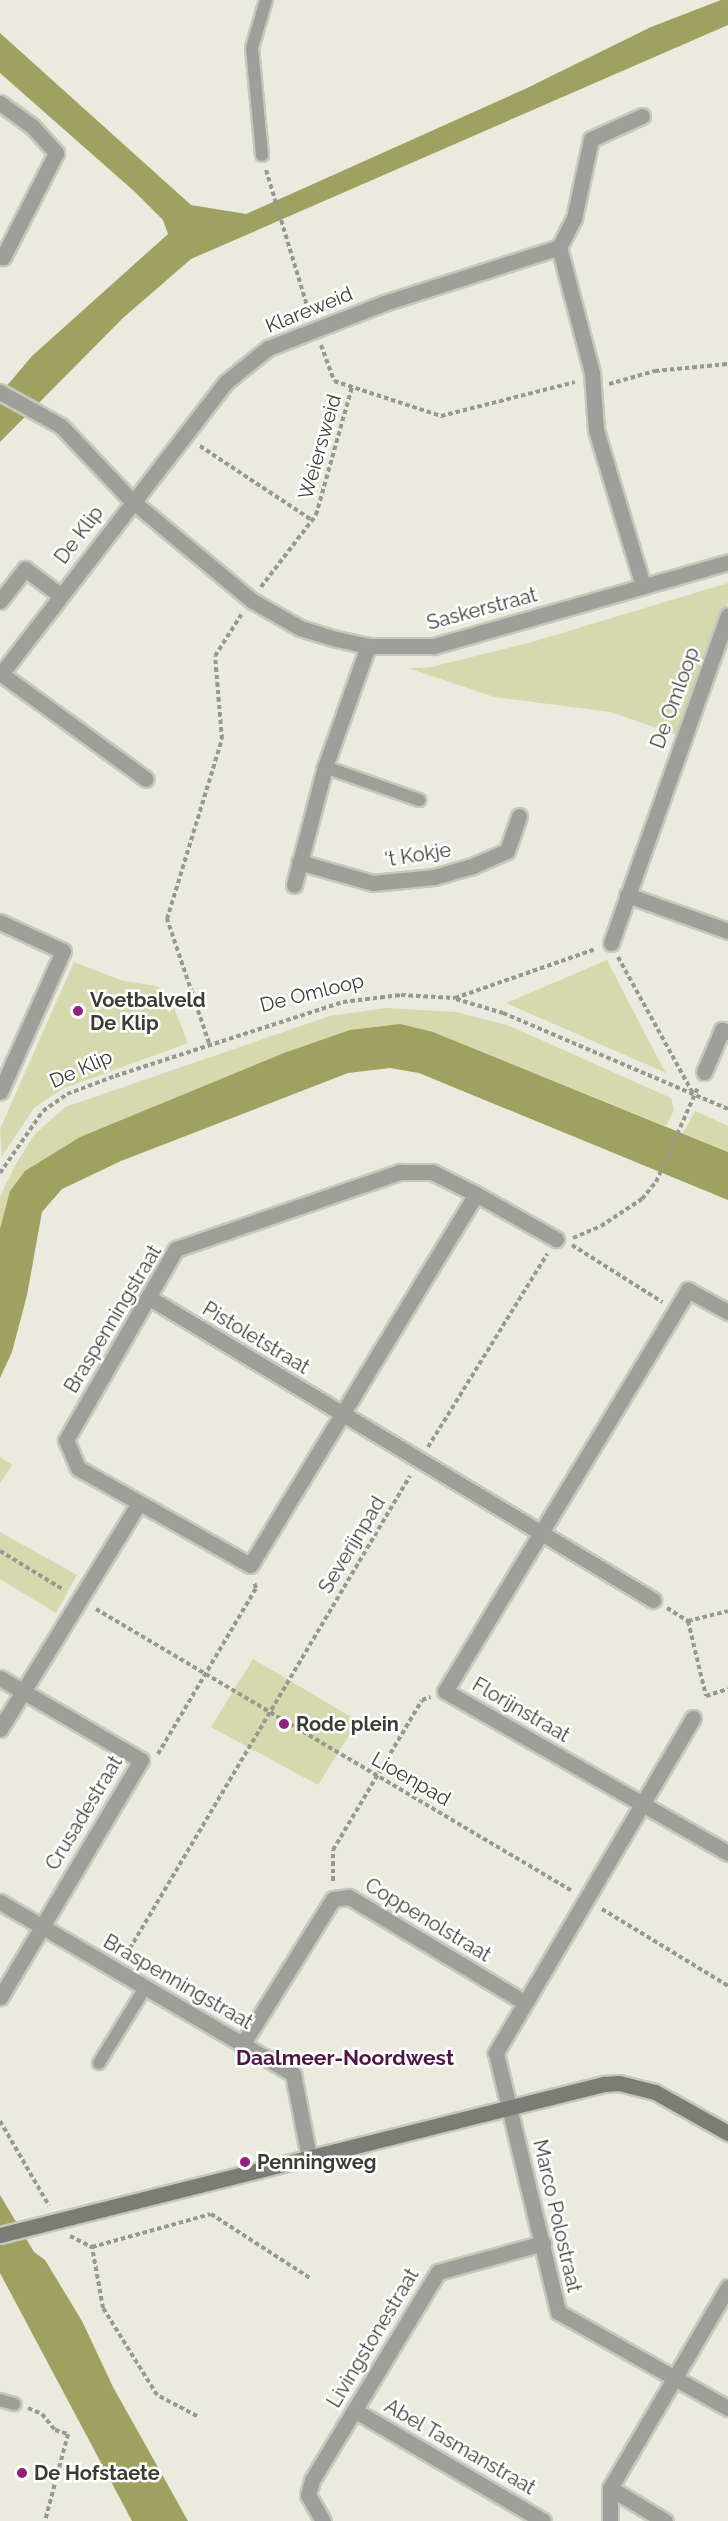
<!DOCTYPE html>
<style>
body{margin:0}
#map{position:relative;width:728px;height:2521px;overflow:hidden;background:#eaebde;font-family:Raleway,sans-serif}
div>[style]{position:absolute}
.green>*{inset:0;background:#d5d9ad}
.water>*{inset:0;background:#9ea160}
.path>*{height:4px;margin-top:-2px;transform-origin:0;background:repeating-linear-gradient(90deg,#97988e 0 4.5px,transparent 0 7.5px)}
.roads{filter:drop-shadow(2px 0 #c7c8bc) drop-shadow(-2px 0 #c7c8bc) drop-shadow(0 2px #c7c8bc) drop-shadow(0 -2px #c7c8bc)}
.lane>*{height:12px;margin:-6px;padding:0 6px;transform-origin:6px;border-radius:6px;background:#9f9f9a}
.street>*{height:15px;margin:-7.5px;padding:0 7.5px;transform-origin:7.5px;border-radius:7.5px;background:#9f9f9a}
.secondary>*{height:15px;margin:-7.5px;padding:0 7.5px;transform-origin:7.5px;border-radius:7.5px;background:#7b7c74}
.dots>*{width:16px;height:16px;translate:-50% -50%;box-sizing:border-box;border:3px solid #fff;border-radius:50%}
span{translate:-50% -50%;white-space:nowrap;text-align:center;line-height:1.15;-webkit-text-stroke:5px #fff;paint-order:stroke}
.street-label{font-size:20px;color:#3b3c36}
.poi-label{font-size:20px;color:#3b3c36;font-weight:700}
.left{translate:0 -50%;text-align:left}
.neighbourhood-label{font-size:21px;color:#4e1641;font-weight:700}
</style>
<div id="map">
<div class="green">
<i style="clip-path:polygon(728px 583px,728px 602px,679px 736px,611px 712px,494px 697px,408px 668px,427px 668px,532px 642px)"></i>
<i style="clip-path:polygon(607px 960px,653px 1049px,666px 1073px,506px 1003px)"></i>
<i style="clip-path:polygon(74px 962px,123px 981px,157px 986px,170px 998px,188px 1043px,62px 1089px,34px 1108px,2px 1156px,0 1129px)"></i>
<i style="clip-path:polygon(386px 1008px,456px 1012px,510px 1026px,671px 1098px,674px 1110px,666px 1126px,433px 1032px,284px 1053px,80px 1137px,0 1229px,0 1196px,16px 1164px,34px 1135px,65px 1107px,330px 1016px)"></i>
<i style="clip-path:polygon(695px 1111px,728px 1126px,728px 1152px,683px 1133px)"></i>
<i style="clip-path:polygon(0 1457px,12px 1465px,0 1483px)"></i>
<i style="clip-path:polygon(0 1532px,77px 1575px,56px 1613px,0 1579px)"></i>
<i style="clip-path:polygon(253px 1659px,358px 1721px,318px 1785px,211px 1727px)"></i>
</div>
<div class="water">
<i style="clip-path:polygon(721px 0,728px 0,728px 25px,191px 259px,123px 318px,0 442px,0 394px,32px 356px,168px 234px,163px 220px,135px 192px,0 73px,0 33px,191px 205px,246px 214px,525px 89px,651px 27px)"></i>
<i style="clip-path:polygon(400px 1024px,433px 1032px,728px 1152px,728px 1200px,419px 1073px,390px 1068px,348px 1073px,121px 1161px,62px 1189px,42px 1212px,27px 1295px,12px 1352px,0 1378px,0 1229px,10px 1191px,25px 1171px,80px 1137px,284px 1053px,350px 1030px)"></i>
<i style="clip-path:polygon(0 2195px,34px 2252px,45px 2260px,82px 2321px,113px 2387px,188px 2521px,132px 2521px,0 2273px)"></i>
</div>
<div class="path">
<i style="left:266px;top:170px;width:148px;rotate:73.2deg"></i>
<i style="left:321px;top:345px;width:38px;rotate:70deg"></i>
<i style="left:334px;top:381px;width:113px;rotate:18.1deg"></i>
<i style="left:441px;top:416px;width:138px;rotate:-14.2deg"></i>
<i style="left:609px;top:384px;width:48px;rotate:-15.8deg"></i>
<i style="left:655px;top:371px;width:73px;rotate:-5.5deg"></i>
<i style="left:200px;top:446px;width:134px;rotate:33.5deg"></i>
<i style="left:261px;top:587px;width:91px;rotate:-52.6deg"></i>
<i style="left:316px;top:515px;width:133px;rotate:-74.3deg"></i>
<i style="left:618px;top:957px;width:158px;rotate:61.2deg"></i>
<i style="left:456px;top:999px;width:49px;rotate:16.6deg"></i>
<i style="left:503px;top:1013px;width:245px;rotate:23.1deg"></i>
<i style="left:209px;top:1043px;width:131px;rotate:-108.7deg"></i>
<i style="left:167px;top:919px;width:188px;rotate:-73deg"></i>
<i style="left:222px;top:739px;width:83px;rotate:-94.8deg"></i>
<i style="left:215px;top:656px;width:49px;rotate:-57.6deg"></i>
<i style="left:0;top:1173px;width:75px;rotate:-55.3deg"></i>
<i style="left:43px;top:1111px;width:29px;rotate:-35deg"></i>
<i style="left:67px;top:1094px;width:51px;rotate:-20.6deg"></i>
<i style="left:115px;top:1076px;width:240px;rotate:-18deg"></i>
<i style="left:343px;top:1002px;width:58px;rotate:-6.9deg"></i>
<i style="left:401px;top:995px;width:54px;rotate:3.2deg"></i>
<i style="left:455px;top:998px;width:149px;rotate:-19.2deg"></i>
<i style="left:573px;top:1238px;width:30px;rotate:-23deg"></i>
<i style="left:601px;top:1226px;width:49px;rotate:-33.4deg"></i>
<i style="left:642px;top:1199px;width:22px;rotate:-51deg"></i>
<i style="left:656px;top:1182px;width:104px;rotate:-66.1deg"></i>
<i style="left:572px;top:1245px;width:107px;rotate:32.3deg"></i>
<i style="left:428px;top:1447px;width:227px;rotate:-58.3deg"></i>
<i style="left:0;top:1551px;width:75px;rotate:31.4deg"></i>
<i style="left:667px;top:1608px;width:25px;rotate:32deg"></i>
<i style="left:688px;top:1621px;width:41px;rotate:-14deg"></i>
<i style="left:96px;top:1609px;width:553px;rotate:30.64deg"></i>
<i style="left:688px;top:1621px;width:77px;rotate:76.5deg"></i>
<i style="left:706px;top:1696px;width:23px;rotate:-18deg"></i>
<i style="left:158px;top:1754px;width:193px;rotate:-59.4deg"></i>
<i style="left:256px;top:1588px;width:6px;rotate:-108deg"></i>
<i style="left:333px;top:1881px;width:31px;rotate:-90deg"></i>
<i style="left:333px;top:1850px;width:174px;rotate:-59.3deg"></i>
<i style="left:422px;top:1700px;width:9px;rotate:-18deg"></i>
<i style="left:602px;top:1909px;width:148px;rotate:31.4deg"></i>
<i style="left:126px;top:1955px;width:557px;rotate:-59.34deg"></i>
<i style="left:0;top:2121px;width:98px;rotate:60deg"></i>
<i style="left:70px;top:2236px;width:25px;rotate:27deg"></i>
<i style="left:28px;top:2408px;width:15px;rotate:23deg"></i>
<i style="left:42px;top:2414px;width:21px;rotate:51deg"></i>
<i style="left:55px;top:2430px;width:14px;rotate:17deg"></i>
<i style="left:68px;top:2434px;width:90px;rotate:104.8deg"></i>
<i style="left:197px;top:2416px;width:45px;rotate:-152.3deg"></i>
<i style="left:157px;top:2395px;width:102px;rotate:-121.8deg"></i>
<i style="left:103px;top:2308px;width:62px;rotate:-100.2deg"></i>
<i style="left:92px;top:2247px;width:123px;rotate:-15.5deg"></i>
<i style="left:211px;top:2214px;width:118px;rotate:32.9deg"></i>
</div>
<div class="roads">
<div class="lane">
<i style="left:262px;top:155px;width:107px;rotate:-95.3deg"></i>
<i style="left:252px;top:48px;width:50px;rotate:-73.7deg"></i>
<i style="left:325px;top:767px;width:100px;rotate:19.3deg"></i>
<i style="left:99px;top:2063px;width:88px;rotate:-58.5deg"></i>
<i style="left:0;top:2400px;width:15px;rotate:16deg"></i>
</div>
<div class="street">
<i style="left:0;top:103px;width:39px;rotate:36deg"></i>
<i style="left:32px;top:126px;width:36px;rotate:48deg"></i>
<i style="left:56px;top:153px;width:117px;rotate:117deg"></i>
<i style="left:642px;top:116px;width:56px;rotate:155.7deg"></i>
<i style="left:591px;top:139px;width:81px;rotate:102.1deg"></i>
<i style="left:574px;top:218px;width:33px;rotate:117deg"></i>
<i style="left:559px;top:247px;width:130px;rotate:75.3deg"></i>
<i style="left:592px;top:373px;width:57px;rotate:86deg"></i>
<i style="left:596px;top:430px;width:163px;rotate:73.2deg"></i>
<i style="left:0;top:392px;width:70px;rotate:29.1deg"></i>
<i style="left:61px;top:426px;width:102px;rotate:46.6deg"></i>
<i style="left:131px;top:500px;width:156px;rotate:39.8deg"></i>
<i style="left:251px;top:600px;width:56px;rotate:29.7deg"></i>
<i style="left:300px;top:628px;width:38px;rotate:17deg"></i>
<i style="left:336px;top:639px;width:33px;rotate:12deg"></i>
<i style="left:368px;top:646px;width:66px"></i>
<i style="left:434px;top:646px;width:306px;rotate:-15.9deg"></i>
<i style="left:0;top:601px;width:41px;rotate:-52deg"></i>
<i style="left:25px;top:569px;width:44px;rotate:36.6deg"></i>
<i style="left:0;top:673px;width:180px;rotate:36deg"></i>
<i style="left:1px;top:674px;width:369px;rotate:-52.4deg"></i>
<i style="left:226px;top:382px;width:54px;rotate:-39deg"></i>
<i style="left:268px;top:348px;width:124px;rotate:-21.2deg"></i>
<i style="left:384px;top:303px;width:184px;rotate:-17.7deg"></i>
<i style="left:299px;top:862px;width:77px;rotate:15.8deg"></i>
<i style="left:373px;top:883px;width:61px;rotate:-5.6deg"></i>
<i style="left:434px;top:877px;width:37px;rotate:-16deg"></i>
<i style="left:470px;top:867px;width:40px;rotate:-23.4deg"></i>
<i style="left:507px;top:851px;width:37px;rotate:-71deg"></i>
<i style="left:294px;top:885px;width:122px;rotate:-75.3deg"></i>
<i style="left:325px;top:767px;width:128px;rotate:-70.4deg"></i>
<i style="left:627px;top:895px;width:107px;rotate:19.6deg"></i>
<i style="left:0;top:922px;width:69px;rotate:24.7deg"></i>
<i style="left:63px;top:951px;width:154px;rotate:114.1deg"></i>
<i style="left:611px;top:943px;width:348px;rotate:-70.4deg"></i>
<i style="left:704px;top:1072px;width:46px;rotate:-66.8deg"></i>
<i style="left:722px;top:1030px;width:6px;rotate:18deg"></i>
<i style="left:400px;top:1172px;width:32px"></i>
<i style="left:432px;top:1172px;width:49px;rotate:26.6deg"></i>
<i style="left:476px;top:1194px;width:434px;rotate:121.3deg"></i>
<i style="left:250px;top:1565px;width:197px;rotate:-150.6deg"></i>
<i style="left:78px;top:1468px;width:30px;rotate:-113deg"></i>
<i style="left:66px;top:1440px;width:220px;rotate:-60.1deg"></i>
<i style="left:176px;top:1249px;width:237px;rotate:-19deg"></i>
<i style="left:476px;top:1194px;width:92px;rotate:29.4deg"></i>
<i style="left:148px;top:1297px;width:589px;rotate:30.96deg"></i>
<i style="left:728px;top:1312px;width:46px;rotate:-151.2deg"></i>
<i style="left:688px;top:1290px;width:469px;rotate:121.2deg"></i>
<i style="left:445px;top:1691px;width:326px;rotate:29.8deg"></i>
<i style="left:0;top:1678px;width:163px;rotate:30.2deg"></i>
<i style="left:141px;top:1760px;width:276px;rotate:120.7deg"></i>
<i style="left:693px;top:1718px;width:389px;rotate:120.5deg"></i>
<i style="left:496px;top:2053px;width:266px;rotate:76.5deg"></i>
<i style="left:558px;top:2312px;width:195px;rotate:29.5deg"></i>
<i style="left:0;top:1729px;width:265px;rotate:-58.4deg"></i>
<i style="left:0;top:1902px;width:340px;rotate:30.4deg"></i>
<i style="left:293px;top:2074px;width:85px;rotate:79.1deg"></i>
<i style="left:242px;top:2045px;width:172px;rotate:-58.1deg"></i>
<i style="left:333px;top:1899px;width:16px;rotate:-7deg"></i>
<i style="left:349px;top:1897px;width:204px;rotate:31deg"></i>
<i style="left:354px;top:2410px;width:219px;rotate:30.4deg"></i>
<i style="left:610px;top:2488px;width:64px;rotate:31deg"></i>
<i style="left:323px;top:2521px;width:30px;rotate:-120deg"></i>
<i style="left:308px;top:2495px;width:16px;rotate:-75deg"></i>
<i style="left:312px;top:2480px;width:243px;rotate:-58.8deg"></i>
<i style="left:438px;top:2272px;width:109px;rotate:-15.4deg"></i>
<i style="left:610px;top:2521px;width:33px;rotate:-90deg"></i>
<i style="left:610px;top:2488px;width:233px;rotate:-59.6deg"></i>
</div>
<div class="secondary">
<i style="left:0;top:2235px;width:623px;rotate:-14.04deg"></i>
<i style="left:604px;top:2084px;width:15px;rotate:-4deg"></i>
<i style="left:619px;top:2083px;width:37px;rotate:14deg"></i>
<i style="left:655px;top:2092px;width:84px;rotate:29.3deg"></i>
</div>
</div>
<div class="dots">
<i style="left:78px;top:1011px;background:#941f7c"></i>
<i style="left:284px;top:1724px;background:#941f7c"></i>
<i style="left:245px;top:2162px;background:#941f7c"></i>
<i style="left:22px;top:2473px;background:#941f7c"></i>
</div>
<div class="street-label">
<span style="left:309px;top:310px;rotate:-22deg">Klareweid</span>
<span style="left:320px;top:447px;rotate:-74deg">Weiersweid</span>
<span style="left:79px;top:535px;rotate:-53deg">De Klip</span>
<span style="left:482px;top:609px;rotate:-15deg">Saskerstraat</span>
<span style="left:675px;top:698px;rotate:-70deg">De Omloop</span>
<span style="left:418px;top:855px;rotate:-9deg">'t Kokje</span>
<span style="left:312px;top:993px;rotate:-14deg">De Omloop</span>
<span style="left:81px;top:1069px;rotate:-24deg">De Klip</span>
<span style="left:113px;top:1319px;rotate:-59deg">Braspenningstraat</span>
<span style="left:256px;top:1338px;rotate:31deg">Pistoletstraat</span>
<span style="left:352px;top:1545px;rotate:-59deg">Severijnpad</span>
<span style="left:521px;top:1710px;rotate:30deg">Florijnstraat</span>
<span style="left:411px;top:1779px;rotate:30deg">Lioenpad</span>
<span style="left:84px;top:1813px;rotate:-59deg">Crusadestraat</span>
<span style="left:428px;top:1920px;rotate:31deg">Coppenolstraat</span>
<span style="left:178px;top:1982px;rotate:30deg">Braspenningstraat</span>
<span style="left:557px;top:2216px;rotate:77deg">Marco Polostraat</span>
<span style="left:373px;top:2338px;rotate:-59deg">Livingstonestraat</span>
<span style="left:460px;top:2447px;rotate:30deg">Abel Tasmanstraat</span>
</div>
<div class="poi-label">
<span class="left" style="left:90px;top:1012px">Voetbalveld<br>De Klip</span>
<span class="left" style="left:296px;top:1724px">Rode plein</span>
<span class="left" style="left:257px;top:2162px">Penningweg</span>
<span class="left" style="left:34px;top:2473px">De Hofstaete</span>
</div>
<div class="neighbourhood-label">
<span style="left:345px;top:2058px">Daalmeer-Noordwest</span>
</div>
</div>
